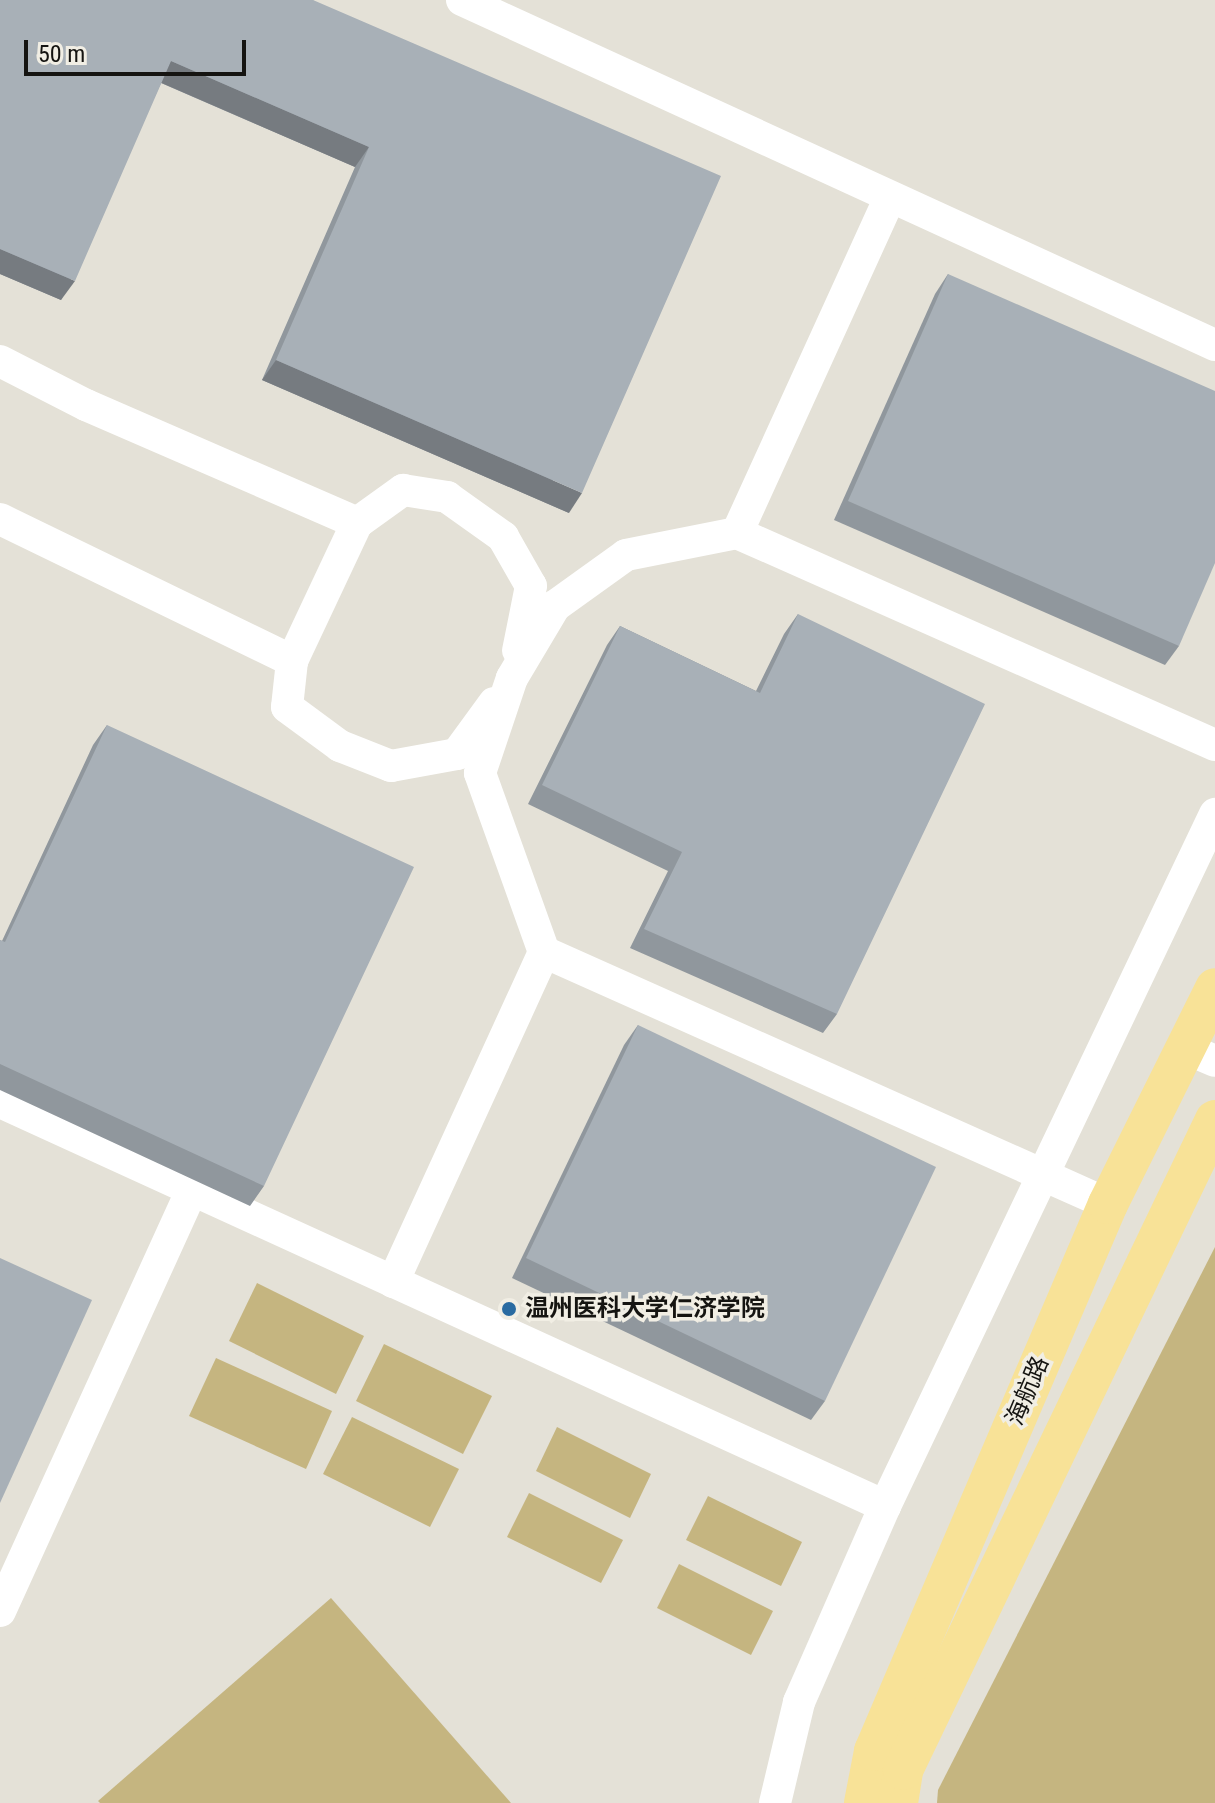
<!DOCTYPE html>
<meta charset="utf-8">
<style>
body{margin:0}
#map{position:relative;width:1215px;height:1803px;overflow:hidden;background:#e4e1d7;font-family:"Roboto Condensed","Noto Sans SC",sans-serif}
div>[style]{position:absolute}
.green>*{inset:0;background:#c5b580}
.minor>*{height:32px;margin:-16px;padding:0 16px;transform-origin:16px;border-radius:16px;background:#fff}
.major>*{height:40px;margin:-20px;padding:0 20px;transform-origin:20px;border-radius:20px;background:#f8e297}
.wall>*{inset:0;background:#90979d}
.shaded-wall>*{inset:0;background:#767b80}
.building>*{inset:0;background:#a8b0b7}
.dots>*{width:22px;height:22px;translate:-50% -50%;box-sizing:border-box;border:4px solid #f1eee4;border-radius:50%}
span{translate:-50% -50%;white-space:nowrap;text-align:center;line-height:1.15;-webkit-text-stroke:7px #f1eee4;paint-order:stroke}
.poi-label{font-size:24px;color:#151411;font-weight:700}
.left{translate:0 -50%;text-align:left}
.street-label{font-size:24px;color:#151411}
.scale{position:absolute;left:24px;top:40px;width:222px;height:36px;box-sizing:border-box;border:4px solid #151411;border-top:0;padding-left:10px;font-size:24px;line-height:28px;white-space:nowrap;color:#151411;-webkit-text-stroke:6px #f1eee4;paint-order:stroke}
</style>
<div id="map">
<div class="green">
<i style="clip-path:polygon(1215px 1247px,1215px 1803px,937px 1803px,938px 1790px)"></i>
<i style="clip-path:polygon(257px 1283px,364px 1336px,336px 1394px,229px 1341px)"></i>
<i style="clip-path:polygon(384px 1344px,492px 1396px,463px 1454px,356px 1401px)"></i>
<i style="clip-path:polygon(216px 1358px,332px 1411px,306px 1469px,189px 1416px)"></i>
<i style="clip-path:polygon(352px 1417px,459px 1469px,430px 1527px,323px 1474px)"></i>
<i style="clip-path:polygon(557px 1427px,651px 1474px,630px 1518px,536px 1471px)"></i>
<i style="clip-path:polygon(529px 1493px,623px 1540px,601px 1583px,507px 1537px)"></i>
<i style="clip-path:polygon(708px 1496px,802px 1542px,781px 1586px,686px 1540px)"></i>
<i style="clip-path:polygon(679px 1564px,773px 1611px,751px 1655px,657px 1608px)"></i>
<i style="clip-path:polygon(331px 1598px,511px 1803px,100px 1803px,98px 1801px)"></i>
</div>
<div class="minor">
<i style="left:462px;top:0;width:828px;rotate:24.62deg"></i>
<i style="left:0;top:361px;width:97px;rotate:27.1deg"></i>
<i style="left:86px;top:405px;width:296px;rotate:23.5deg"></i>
<i style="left:357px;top:523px;width:57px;rotate:-35.7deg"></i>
<i style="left:403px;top:490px;width:45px;rotate:9deg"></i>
<i style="left:447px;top:497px;width:69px;rotate:35.5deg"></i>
<i style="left:503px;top:537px;width:56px;rotate:60.3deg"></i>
<i style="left:531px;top:586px;width:66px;rotate:101.3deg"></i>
<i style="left:0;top:519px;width:325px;rotate:25.9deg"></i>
<i style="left:292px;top:661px;width:46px;rotate:96.2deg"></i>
<i style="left:287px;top:707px;width:66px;rotate:36.3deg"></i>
<i style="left:340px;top:746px;width:55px;rotate:21.4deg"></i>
<i style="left:391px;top:766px;width:67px;rotate:-10.3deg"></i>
<i style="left:457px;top:754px;width:63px;rotate:-54deg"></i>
<i style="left:737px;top:533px;width:369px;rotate:-65.5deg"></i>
<i style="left:292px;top:661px;width:153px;rotate:-64.8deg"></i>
<i style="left:1187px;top:1049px;width:30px;rotate:23deg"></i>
<i style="left:0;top:1102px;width:973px;rotate:24.54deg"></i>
<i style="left:1108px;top:1204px;width:618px;rotate:-155.92deg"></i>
<i style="left:544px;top:952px;width:190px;rotate:-109.7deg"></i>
<i style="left:480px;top:773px;width:100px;rotate:-71.4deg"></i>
<i style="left:512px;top:678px;width:84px;rotate:-59.2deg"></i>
<i style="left:555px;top:606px;width:87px;rotate:-35.7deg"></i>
<i style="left:626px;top:555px;width:113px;rotate:-11.2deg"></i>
<i style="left:737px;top:533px;width:523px;rotate:23.92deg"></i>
<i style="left:393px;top:1282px;width:363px;rotate:-65.4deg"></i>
<i style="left:0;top:1611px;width:463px;rotate:-65.5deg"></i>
<i style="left:775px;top:1803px;width:104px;rotate:-76.6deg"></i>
<i style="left:799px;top:1702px;width:214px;rotate:-66.3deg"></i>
<i style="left:885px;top:1506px;width:767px;rotate:-64.5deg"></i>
</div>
<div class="major">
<i style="left:864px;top:1803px;width:53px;rotate:-79.1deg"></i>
<i style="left:874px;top:1751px;width:595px;rotate:-66.84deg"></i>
<i style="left:1108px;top:1204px;width:241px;rotate:-63.6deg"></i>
<i style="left:898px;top:1803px;width:33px;rotate:-81deg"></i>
<i style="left:903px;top:1770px;width:721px;rotate:-64.36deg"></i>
</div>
<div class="wall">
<i style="clip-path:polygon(0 0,313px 0,569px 513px,262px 380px,355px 167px,161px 83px,61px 300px,0 274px)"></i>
<i style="clip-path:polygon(948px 274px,1179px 646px,1165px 665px,834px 520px,935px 294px)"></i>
<i style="clip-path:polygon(798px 614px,837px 1014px,823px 1033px,630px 948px,668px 871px,528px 804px,607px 645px,620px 626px,756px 691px,784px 634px)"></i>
<i style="clip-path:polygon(107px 725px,264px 1186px,250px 1206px,0 1090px,0 940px,2px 941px,93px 745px)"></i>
<i style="clip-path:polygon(638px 1025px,825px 1401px,811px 1420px,512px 1278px,624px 1045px)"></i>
</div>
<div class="shaded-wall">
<i style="clip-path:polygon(171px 61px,369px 147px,355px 167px,157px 81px)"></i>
<i style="clip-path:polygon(0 249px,75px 281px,61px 300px,0 274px)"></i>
<i style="clip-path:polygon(276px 360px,582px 493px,569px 513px,262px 380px)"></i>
</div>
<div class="building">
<i style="clip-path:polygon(0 0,313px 0,721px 176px,582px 493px,276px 360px,369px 147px,171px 61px,75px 281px,0 249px)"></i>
<i style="clip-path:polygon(948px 274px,1215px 391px,1215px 563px,1179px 646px,848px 501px)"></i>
<i style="clip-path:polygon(798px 614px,985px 704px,837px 1014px,644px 929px,682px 852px,542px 785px,620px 626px,760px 693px)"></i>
<i style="clip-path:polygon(107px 725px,414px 867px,264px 1186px,0 1064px,0 940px,5px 942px)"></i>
<i style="clip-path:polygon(638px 1025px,936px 1167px,825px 1401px,526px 1258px)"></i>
<i style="clip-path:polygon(0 1258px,92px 1300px,0 1503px)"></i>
</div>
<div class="dots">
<i style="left:509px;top:1309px;background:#2a6ba1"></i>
</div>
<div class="poi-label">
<span class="left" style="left:525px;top:1309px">温州医科大学仁济学院</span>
</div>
<div class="street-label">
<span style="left:1028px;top:1391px;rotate:-67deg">海航路</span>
</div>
<div class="scale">50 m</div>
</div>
